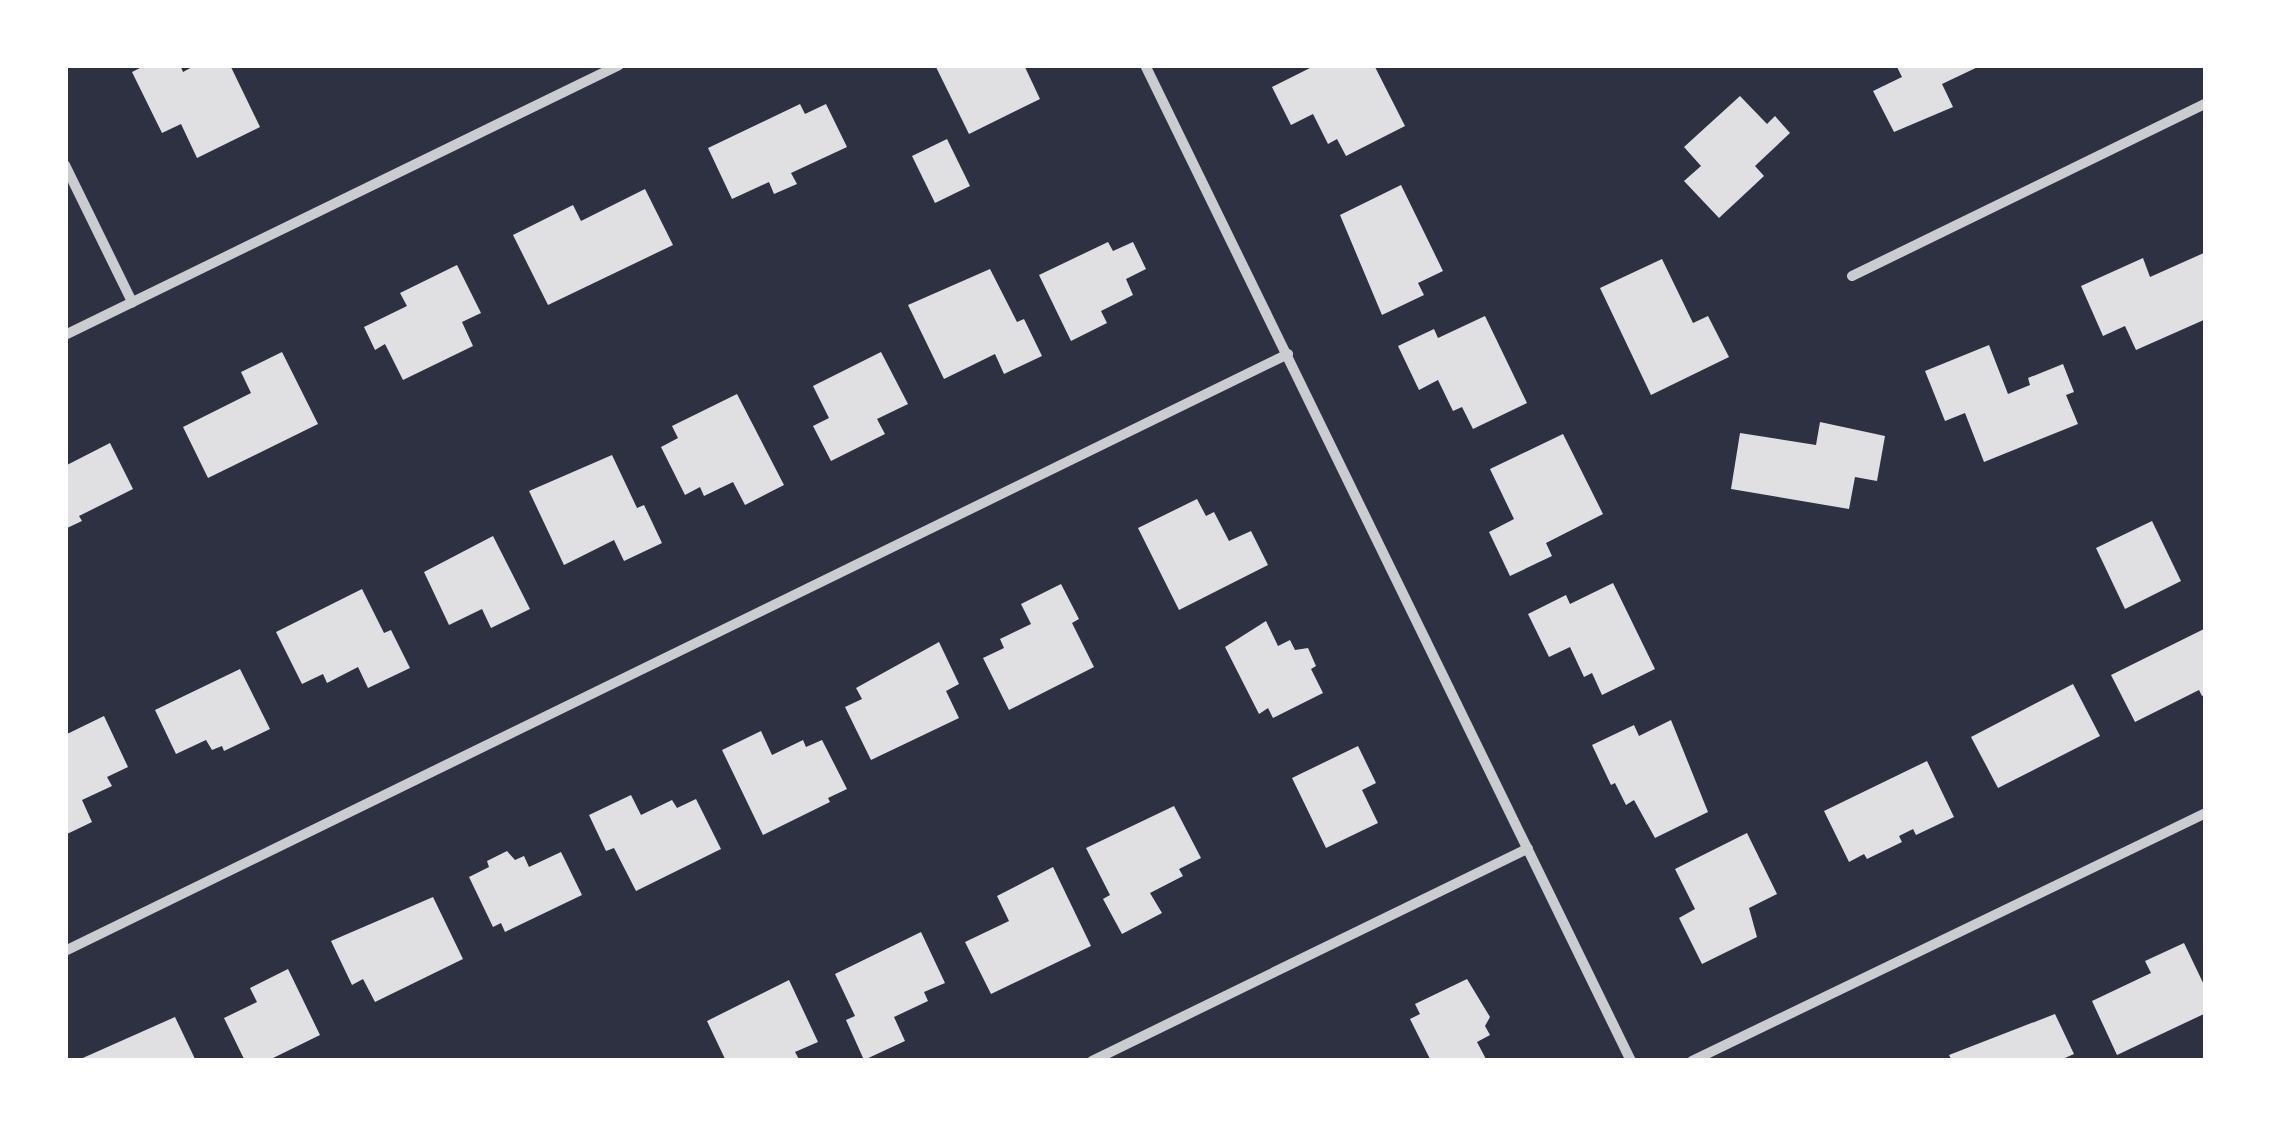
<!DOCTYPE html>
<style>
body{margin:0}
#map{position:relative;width:2271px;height:1126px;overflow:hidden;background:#2d3142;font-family:"PT Sans Narrow",sans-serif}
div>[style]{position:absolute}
.building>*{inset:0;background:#e0e0e3}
.minor>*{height:10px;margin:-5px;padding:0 5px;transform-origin:5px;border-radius:5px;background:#caccd0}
span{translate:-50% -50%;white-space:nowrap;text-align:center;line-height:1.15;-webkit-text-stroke:10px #fff;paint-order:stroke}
.frame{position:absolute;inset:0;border:68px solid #fff;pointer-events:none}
</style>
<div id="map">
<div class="building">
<i style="clip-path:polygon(146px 65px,180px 65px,183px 72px,196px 65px,230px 65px,260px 127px,197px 158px,181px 124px,162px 133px,132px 72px)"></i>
<i style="clip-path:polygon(935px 65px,1024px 65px,1040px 99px,969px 134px)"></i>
<i style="clip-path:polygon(1316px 65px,1374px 65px,1405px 126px,1346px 156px,1337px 139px,1328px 144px,1313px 114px,1291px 125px,1272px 87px)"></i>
<i style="clip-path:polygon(1896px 65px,1982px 65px,1942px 84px,1953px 107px,1894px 132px,1873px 91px,1902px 77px)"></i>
<i style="clip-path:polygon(1740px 96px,1767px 124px,1775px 116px,1790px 133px,1755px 166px,1764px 176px,1719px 218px,1684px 181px,1701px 166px,1684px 147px)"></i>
<i style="clip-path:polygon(800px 104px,805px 114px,826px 104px,847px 147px,791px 173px,797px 184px,774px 194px,769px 182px,732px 199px,708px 148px)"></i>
<i style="clip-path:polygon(947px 139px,970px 186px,935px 203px,912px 156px)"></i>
<i style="clip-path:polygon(1401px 185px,1443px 271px,1418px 283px,1424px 295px,1382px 315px,1340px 215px)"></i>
<i style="clip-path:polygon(645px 189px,673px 245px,548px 305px,513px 235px,573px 205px,581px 221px)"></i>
<i style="clip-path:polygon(1108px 242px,1113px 251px,1133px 242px,1146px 269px,1126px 279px,1133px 295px,1101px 311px,1107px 323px,1071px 341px,1039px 275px)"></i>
<i style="clip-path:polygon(2206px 252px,2206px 319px,2136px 350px,2125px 326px,2103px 336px,2081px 286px,2143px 258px,2150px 277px)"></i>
<i style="clip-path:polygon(1662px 259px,1693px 323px,1708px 316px,1729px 357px,1651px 395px,1600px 288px)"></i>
<i style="clip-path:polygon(457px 265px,481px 313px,462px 322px,473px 346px,403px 380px,385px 344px,375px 350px,364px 327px,407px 306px,400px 293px)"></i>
<i style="clip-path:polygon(990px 269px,1017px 322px,1024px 319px,1042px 356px,1004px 374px,995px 354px,944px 379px,908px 305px)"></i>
<i style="clip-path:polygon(1485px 316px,1527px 403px,1473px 429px,1462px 407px,1453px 411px,1438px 380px,1419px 390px,1398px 346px,1434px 329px,1438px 338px)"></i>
<i style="clip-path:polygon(1989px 345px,2008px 394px,2030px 385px,2028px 378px,2063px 364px,2074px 392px,2066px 395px,2078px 424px,1984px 462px,1965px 413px,1945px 421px,1925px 371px)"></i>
<i style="clip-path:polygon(282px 352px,318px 424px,208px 478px,183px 427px,251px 393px,241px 372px)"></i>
<i style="clip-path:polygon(881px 352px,908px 404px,877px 419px,885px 434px,831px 461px,813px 426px,829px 418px,813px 386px)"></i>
<i style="clip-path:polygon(737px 394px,784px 485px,745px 505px,733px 482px,704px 496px,700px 487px,685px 495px,661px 447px,678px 438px,672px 426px)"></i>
<i style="clip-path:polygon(1820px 422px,1885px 436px,1877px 481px,1855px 477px,1849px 509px,1731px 489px,1740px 433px,1816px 445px)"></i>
<i style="clip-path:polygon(1563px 434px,1603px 514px,1546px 543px,1552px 556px,1510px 576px,1489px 532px,1514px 519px,1490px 469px)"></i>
<i style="clip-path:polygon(110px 443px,133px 489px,79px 516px,82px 521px,65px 529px,65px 466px)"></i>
<i style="clip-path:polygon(612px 455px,637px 508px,644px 505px,662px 543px,624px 561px,614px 540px,564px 565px,529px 491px)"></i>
<i style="clip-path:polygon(1197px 499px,1206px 516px,1214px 512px,1229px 541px,1251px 531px,1268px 565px,1179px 610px,1138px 528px)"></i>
<i style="clip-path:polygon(2152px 521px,2181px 581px,2125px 609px,2096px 548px)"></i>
<i style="clip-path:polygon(493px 536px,530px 609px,491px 628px,482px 609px,449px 625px,424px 572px)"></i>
<i style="clip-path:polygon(1613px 583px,1655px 669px,1602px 695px,1592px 673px,1584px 677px,1570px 647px,1549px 657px,1528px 614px,1566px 595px,1570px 604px)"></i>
<i style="clip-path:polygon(1061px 584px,1079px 619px,1072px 623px,1094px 667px,1009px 710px,983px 658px,1004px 648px,1000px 639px,1031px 624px,1021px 604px)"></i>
<i style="clip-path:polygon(362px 589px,384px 633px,391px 630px,410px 668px,368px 688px,358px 667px,327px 683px,323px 674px,302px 684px,276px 632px)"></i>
<i style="clip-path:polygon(1266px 621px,1278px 646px,1290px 640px,1295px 650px,1308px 648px,1316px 666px,1311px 669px,1323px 693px,1273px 718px,1268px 708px,1259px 714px,1225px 647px)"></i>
<i style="clip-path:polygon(2206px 628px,2206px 694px,2202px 696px,2199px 690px,2135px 722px,2111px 675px)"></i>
<i style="clip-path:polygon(939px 642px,959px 684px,946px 691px,959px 718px,871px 760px,845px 707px,862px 699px,856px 688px)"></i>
<i style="clip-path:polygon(240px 669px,270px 729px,224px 751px,222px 746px,212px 750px,206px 740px,176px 754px,155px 710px)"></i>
<i style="clip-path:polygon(2073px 684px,2100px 736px,1998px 788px,1971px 737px)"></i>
<i style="clip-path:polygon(104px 716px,128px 767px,107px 777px,112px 786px,82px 800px,92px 822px,65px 835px,65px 735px)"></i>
<i style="clip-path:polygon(1671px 720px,1708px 812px,1655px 838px,1634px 800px,1626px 805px,1615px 783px,1611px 785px,1592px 745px,1634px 725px,1639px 736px)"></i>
<i style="clip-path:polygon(761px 731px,772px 755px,803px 740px,806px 747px,822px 740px,847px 789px,828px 798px,830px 802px,763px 835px,722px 750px)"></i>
<i style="clip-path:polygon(1358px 746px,1376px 783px,1362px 790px,1378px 823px,1326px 848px,1292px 778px)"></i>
<i style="clip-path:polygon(1927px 761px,1954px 817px,1916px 835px,1913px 829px,1899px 836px,1902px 842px,1867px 859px,1864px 854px,1849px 862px,1824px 811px)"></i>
<i style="clip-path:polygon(631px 795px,641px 815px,672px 800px,677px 808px,696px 799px,721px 849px,636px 891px,614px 848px,606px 851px,589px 815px)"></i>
<i style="clip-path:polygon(1174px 806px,1201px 858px,1179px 869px,1183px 876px,1150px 893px,1162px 913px,1122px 934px,1103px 899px,1110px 895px,1086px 848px)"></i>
<i style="clip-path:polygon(1747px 833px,1777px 894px,1749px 908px,1757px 937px,1702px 964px,1679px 918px,1695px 909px,1675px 869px)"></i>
<i style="clip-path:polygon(507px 851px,515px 860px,524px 856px,529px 867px,561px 852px,582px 895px,505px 932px,501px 923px,493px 927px,469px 877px,489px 867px,487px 861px)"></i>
<i style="clip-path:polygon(1053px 867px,1091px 946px,991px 994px,965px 942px,1009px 921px,997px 896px)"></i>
<i style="clip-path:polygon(433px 897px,463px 959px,375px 1002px,363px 979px,352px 985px,331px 941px)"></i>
<i style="clip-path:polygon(921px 932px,945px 983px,924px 992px,928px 1001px,894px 1017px,905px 1041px,864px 1060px,846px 1020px,855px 1016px,835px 974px)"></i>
<i style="clip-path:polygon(2184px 943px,2206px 989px,2206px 1013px,2117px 1055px,2092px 1001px,2151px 973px,2145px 961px)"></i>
<i style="clip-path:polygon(288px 969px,320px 1035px,267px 1061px,245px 1061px,224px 1018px,257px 1002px,250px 988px)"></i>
<i style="clip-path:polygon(1467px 979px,1490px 1017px,1485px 1026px,1490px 1035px,1477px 1042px,1487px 1061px,1431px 1061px,1410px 1019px,1420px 1014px,1415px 1004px)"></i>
<i style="clip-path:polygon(789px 980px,818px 1042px,795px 1052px,800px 1061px,726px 1061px,707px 1021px)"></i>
<i style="clip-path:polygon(2055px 1014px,2074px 1054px,2058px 1061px,1952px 1061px,1949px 1055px)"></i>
<i style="clip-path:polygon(175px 1017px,195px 1059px,190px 1061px,76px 1061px)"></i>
</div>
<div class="minor">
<i style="left:1145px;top:65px;width:1108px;rotate:63.99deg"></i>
<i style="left:65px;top:165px;width:153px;rotate:63.9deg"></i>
<i style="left:1852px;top:276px;width:394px;rotate:-26deg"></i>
<i style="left:65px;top:335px;width:616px;rotate:-25.98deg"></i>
<i style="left:65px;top:951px;width:1361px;rotate:-26.02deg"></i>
<i style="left:1092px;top:1061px;width:485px;rotate:-26deg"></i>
<i style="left:1692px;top:1061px;width:571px;rotate:-25.76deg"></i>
</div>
<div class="frame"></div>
</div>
